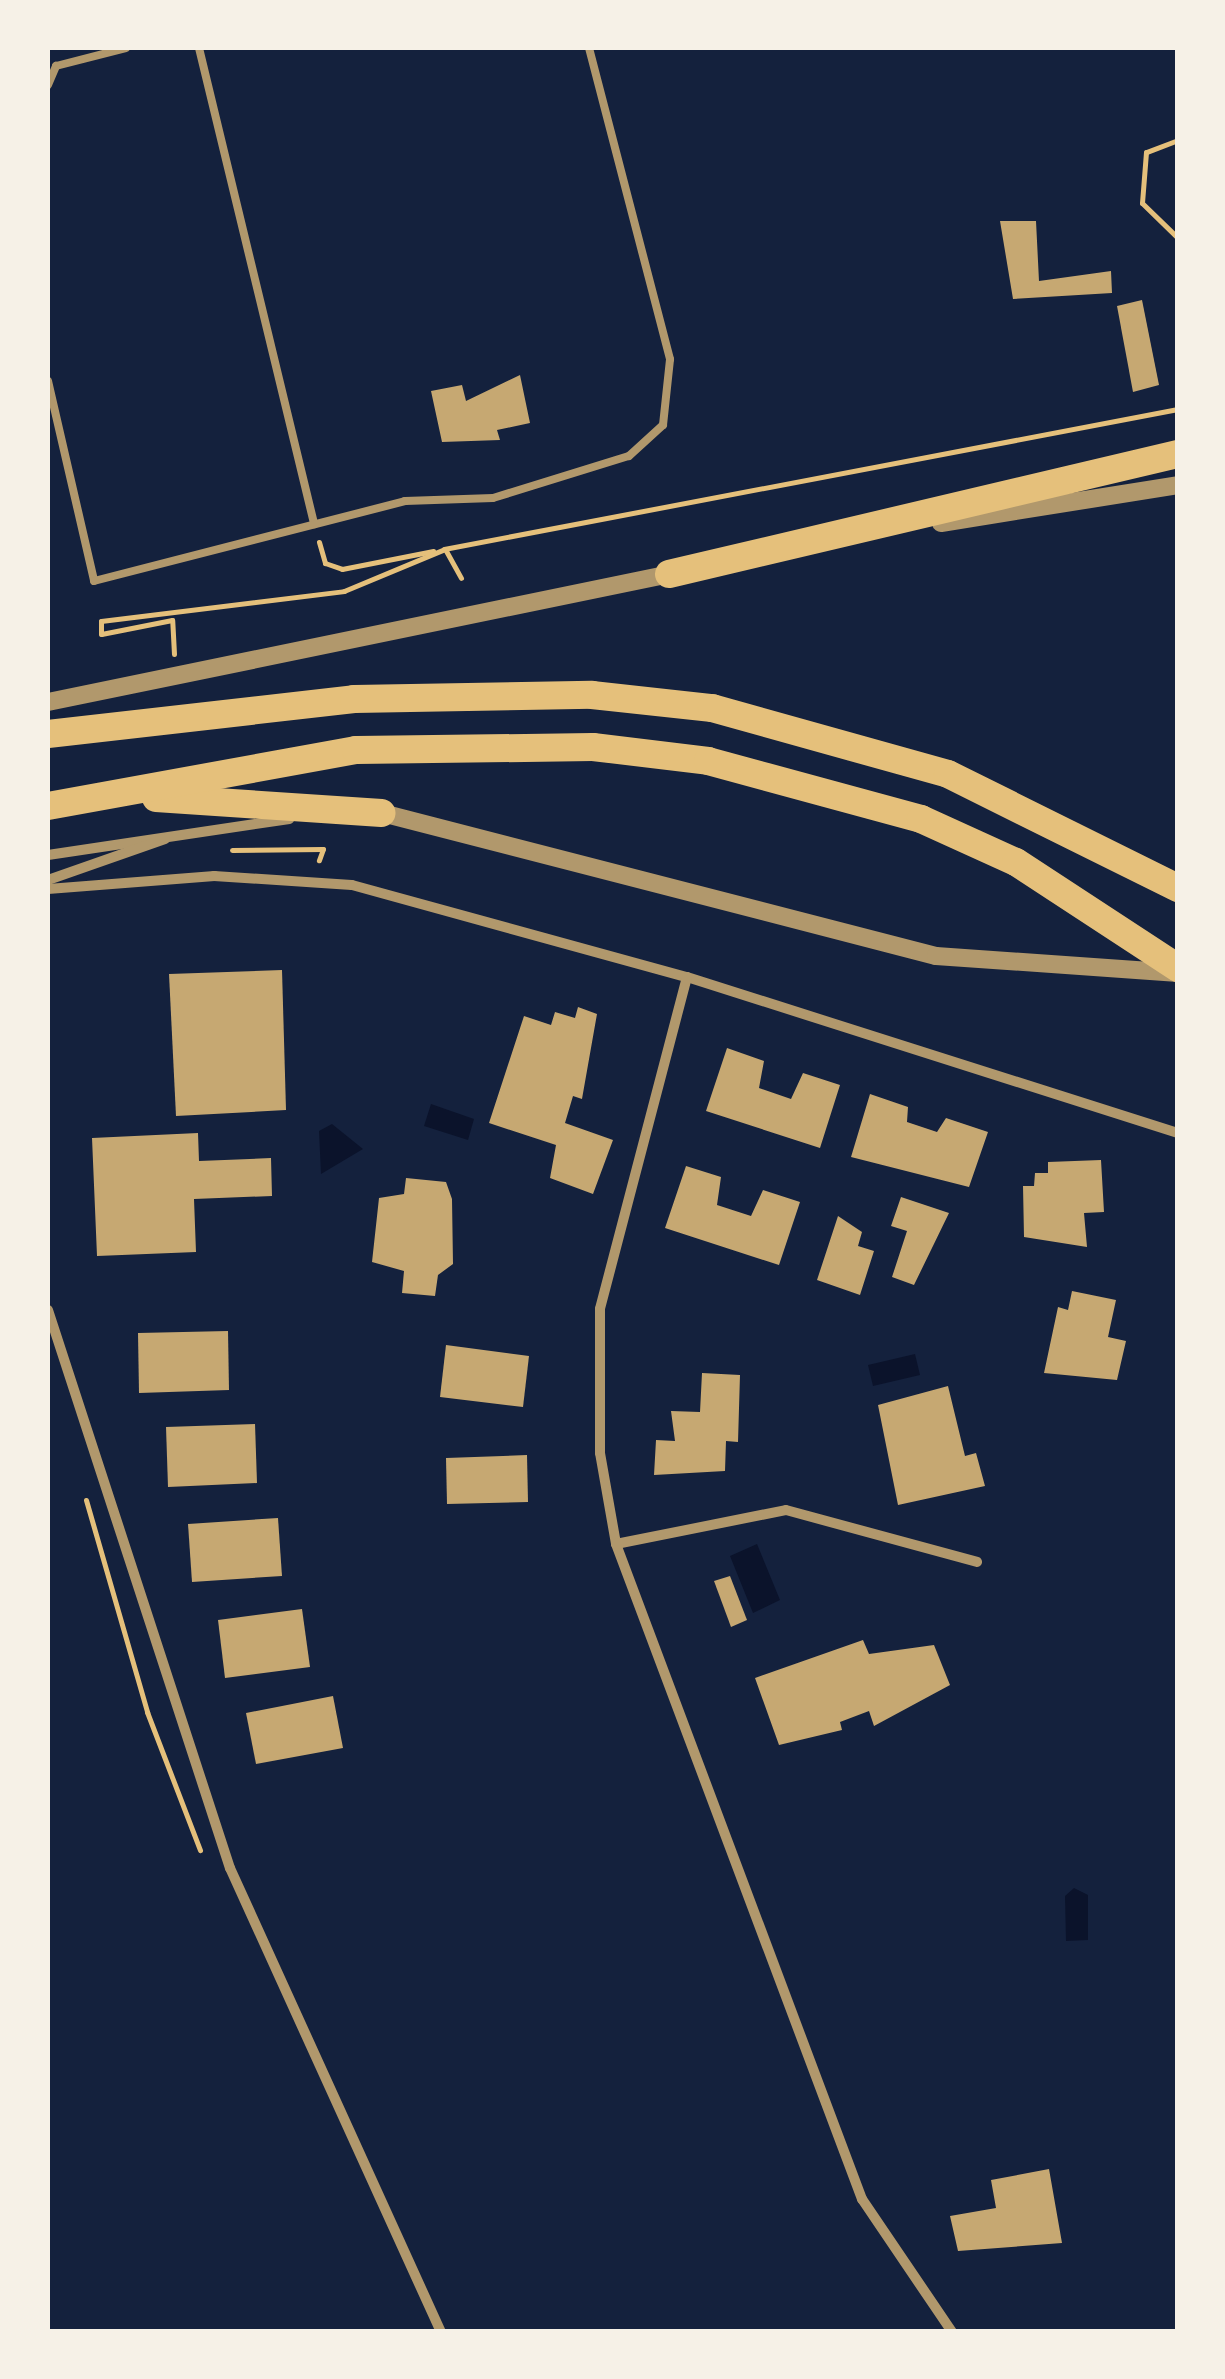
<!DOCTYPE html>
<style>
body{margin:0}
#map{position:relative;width:1225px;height:2379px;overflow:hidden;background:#14213d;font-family:Barlow,sans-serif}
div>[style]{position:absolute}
.water>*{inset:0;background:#0b132b}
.building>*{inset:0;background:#c6a872}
.path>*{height:5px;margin:-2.5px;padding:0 2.5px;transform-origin:2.5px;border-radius:2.5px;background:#e5c07b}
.service>*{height:8px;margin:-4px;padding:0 4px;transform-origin:4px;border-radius:4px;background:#b1986c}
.minor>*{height:10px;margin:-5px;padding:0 5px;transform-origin:5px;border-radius:5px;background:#b1986c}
.tertiary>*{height:18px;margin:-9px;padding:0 9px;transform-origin:9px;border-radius:9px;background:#b1986c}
.motorway>*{height:28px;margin:-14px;padding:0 14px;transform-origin:14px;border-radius:14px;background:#e5c07b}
span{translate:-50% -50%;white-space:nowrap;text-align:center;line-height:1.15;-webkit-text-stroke:10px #f6f1e7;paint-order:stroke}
.frame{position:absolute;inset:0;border:50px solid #f6f1e7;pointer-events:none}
</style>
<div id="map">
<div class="water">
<i style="clip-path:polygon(431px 1104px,474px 1119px,468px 1140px,424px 1126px)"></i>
<i style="clip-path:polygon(332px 1124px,363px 1149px,321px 1174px,319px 1131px)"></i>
<i style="clip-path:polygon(915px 1354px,920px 1375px,873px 1386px,868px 1365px)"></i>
<i style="clip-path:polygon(757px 1544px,780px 1600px,753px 1613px,730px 1556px)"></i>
<i style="clip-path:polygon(1074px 1888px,1088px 1895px,1088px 1940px,1066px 1941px,1065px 1896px)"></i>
</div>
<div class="building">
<i style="clip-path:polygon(1000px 221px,1036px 221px,1039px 281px,1111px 271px,1112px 293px,1013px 299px)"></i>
<i style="clip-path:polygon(1142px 300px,1159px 385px,1133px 392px,1117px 306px)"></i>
<i style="clip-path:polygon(520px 375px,530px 423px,497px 430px,500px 440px,442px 442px,431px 391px,462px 385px,466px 401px)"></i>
<i style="clip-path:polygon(282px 970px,286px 1110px,176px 1116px,169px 974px)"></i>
<i style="clip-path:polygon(578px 1007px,597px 1014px,582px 1099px,573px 1096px,565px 1123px,613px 1140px,593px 1194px,550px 1178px,556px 1145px,489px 1123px,524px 1016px,551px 1025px,555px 1012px,575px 1018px)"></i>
<i style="clip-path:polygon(727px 1048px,764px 1061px,759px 1088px,791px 1099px,803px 1073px,840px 1085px,820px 1148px,706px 1111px)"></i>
<i style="clip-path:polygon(870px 1094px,908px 1107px,907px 1122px,937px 1132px,946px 1118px,988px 1132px,969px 1187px,851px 1157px)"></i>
<i style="clip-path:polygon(198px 1133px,199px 1161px,271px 1158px,272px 1196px,194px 1199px,196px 1252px,97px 1256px,92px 1138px)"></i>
<i style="clip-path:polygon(1101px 1160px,1104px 1212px,1084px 1213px,1087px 1247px,1024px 1237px,1023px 1186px,1034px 1186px,1035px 1173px,1048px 1173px,1048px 1162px)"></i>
<i style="clip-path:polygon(686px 1166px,721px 1177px,717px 1205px,751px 1216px,763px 1190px,800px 1202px,779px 1265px,665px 1228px)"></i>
<i style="clip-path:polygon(406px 1178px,446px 1182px,452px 1199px,453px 1264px,438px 1275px,435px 1296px,402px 1293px,404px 1271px,372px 1262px,379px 1198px,404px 1194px)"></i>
<i style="clip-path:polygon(901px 1197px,949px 1213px,914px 1285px,892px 1277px,907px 1231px,891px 1226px)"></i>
<i style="clip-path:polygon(838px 1216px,862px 1232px,858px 1246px,874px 1251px,860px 1295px,817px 1280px)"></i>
<i style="clip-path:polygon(1072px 1291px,1116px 1300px,1108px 1337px,1126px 1341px,1117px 1380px,1044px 1373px,1058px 1307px,1068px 1310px)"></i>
<i style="clip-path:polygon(228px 1331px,229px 1390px,139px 1393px,138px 1333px)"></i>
<i style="clip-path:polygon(446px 1345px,529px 1356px,523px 1407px,440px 1397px)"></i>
<i style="clip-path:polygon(702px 1373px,740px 1375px,738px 1442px,726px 1441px,725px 1471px,654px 1475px,656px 1440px,675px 1441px,671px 1411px,700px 1412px)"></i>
<i style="clip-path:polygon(948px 1386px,965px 1456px,976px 1453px,985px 1486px,898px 1505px,878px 1405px)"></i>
<i style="clip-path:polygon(255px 1424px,257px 1483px,168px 1487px,166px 1427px)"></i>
<i style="clip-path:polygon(527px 1455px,528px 1502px,447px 1504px,446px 1458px)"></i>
<i style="clip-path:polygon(278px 1518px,282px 1576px,192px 1582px,188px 1524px)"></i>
<i style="clip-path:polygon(730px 1576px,747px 1620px,731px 1627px,714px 1581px)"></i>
<i style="clip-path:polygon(302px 1609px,310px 1667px,225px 1678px,218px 1620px)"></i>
<i style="clip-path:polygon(863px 1640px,869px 1654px,934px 1645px,950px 1685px,874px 1726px,869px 1711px,840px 1722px,842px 1730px,779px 1745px,755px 1678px)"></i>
<i style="clip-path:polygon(333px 1696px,343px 1748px,256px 1764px,246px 1713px)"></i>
<i style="clip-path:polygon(1049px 2169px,1062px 2243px,958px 2251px,950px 2216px,996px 2208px,991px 2180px)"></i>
</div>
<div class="path">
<i style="left:1178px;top:140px;width:34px;rotate:159deg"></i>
<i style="left:1146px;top:152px;width:51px;rotate:94.5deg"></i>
<i style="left:1142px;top:203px;width:50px;rotate:44.2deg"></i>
<i style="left:319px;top:542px;width:22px;rotate:74deg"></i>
<i style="left:325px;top:563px;width:18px;rotate:19deg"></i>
<i style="left:342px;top:569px;width:93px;rotate:-11.2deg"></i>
<i style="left:444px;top:549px;width:747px;rotate:-10.8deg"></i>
<i style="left:445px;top:549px;width:33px;rotate:61deg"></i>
<i style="left:174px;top:654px;width:34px;rotate:-93deg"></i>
<i style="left:172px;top:620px;width:72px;rotate:168.8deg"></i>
<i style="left:101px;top:634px;width:13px;rotate:-90deg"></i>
<i style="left:101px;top:621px;width:245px;rotate:-7deg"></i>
<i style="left:344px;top:591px;width:109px;rotate:-22.6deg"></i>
<i style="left:232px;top:850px;width:91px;rotate:-0.6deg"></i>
<i style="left:323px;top:849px;width:12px;rotate:110deg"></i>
<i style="left:86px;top:1500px;width:221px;rotate:73.9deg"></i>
<i style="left:147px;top:1712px;width:148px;rotate:69deg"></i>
</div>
<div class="service">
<i style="left:199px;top:48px;width:490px;rotate:76.4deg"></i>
<i style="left:48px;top:85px;width:21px;rotate:-67deg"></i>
<i style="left:56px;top:66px;width:72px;rotate:-14.4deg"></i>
<i style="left:48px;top:381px;width:205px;rotate:77deg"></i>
<i style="left:94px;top:581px;width:321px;rotate:-14.4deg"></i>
<i style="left:405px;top:501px;width:88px;rotate:-2deg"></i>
<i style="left:493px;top:498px;width:142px;rotate:-17.2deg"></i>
<i style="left:629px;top:456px;width:46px;rotate:-42.4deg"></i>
<i style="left:663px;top:425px;width:66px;rotate:-83.9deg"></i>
<i style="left:670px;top:359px;width:321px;rotate:-104.6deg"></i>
</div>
<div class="minor">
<i style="left:48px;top:855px;width:244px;rotate:-8.5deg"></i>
<i style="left:48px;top:880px;width:124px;rotate:-19.3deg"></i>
<i style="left:48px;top:889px;width:167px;rotate:-4.5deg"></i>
<i style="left:214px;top:876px;width:138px;rotate:3.7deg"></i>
<i style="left:352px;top:885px;width:347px;rotate:15.4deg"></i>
<i style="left:687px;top:977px;width:515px;rotate:17.63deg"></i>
<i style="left:687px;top:977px;width:343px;rotate:104.7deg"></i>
<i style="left:600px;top:1309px;width:144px;rotate:90deg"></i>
<i style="left:600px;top:1453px;width:92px;rotate:80deg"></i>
<i style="left:616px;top:1544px;width:700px;rotate:69.42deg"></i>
<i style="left:862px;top:2199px;width:161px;rotate:55.9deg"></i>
<i style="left:48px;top:1310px;width:587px;rotate:71.94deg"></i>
<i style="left:230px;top:1868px;width:510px;rotate:65.55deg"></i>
<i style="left:616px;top:1544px;width:173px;rotate:-11.3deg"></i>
<i style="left:786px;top:1510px;width:198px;rotate:15.2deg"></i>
</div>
<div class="tertiary">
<i style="left:941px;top:523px;width:240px;rotate:-9.1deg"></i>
<i style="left:48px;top:702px;width:640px;rotate:-11.63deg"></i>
<i style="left:382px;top:813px;width:572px;rotate:14.47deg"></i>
<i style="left:936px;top:956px;width:243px;rotate:4deg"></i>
</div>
<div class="motorway">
<i style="left:669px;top:574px;width:523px;rotate:-13.27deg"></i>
<i style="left:48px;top:734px;width:308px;rotate:-6.5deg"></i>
<i style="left:354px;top:699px;width:238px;rotate:-1deg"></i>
<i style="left:592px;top:695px;width:121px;rotate:6.2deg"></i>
<i style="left:712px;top:708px;width:245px;rotate:15.6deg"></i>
<i style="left:948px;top:774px;width:257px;rotate:26.4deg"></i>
<i style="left:156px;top:798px;width:226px;rotate:3.8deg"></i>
<i style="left:48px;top:806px;width:313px;rotate:-10.3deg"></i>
<i style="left:356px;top:750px;width:237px;rotate:-0.7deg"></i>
<i style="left:593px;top:747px;width:116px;rotate:6.9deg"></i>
<i style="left:708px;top:761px;width:221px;rotate:15.2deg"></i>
<i style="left:921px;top:819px;width:104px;rotate:24.4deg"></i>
<i style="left:1016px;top:862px;width:194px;rotate:33.2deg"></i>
</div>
<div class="frame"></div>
</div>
